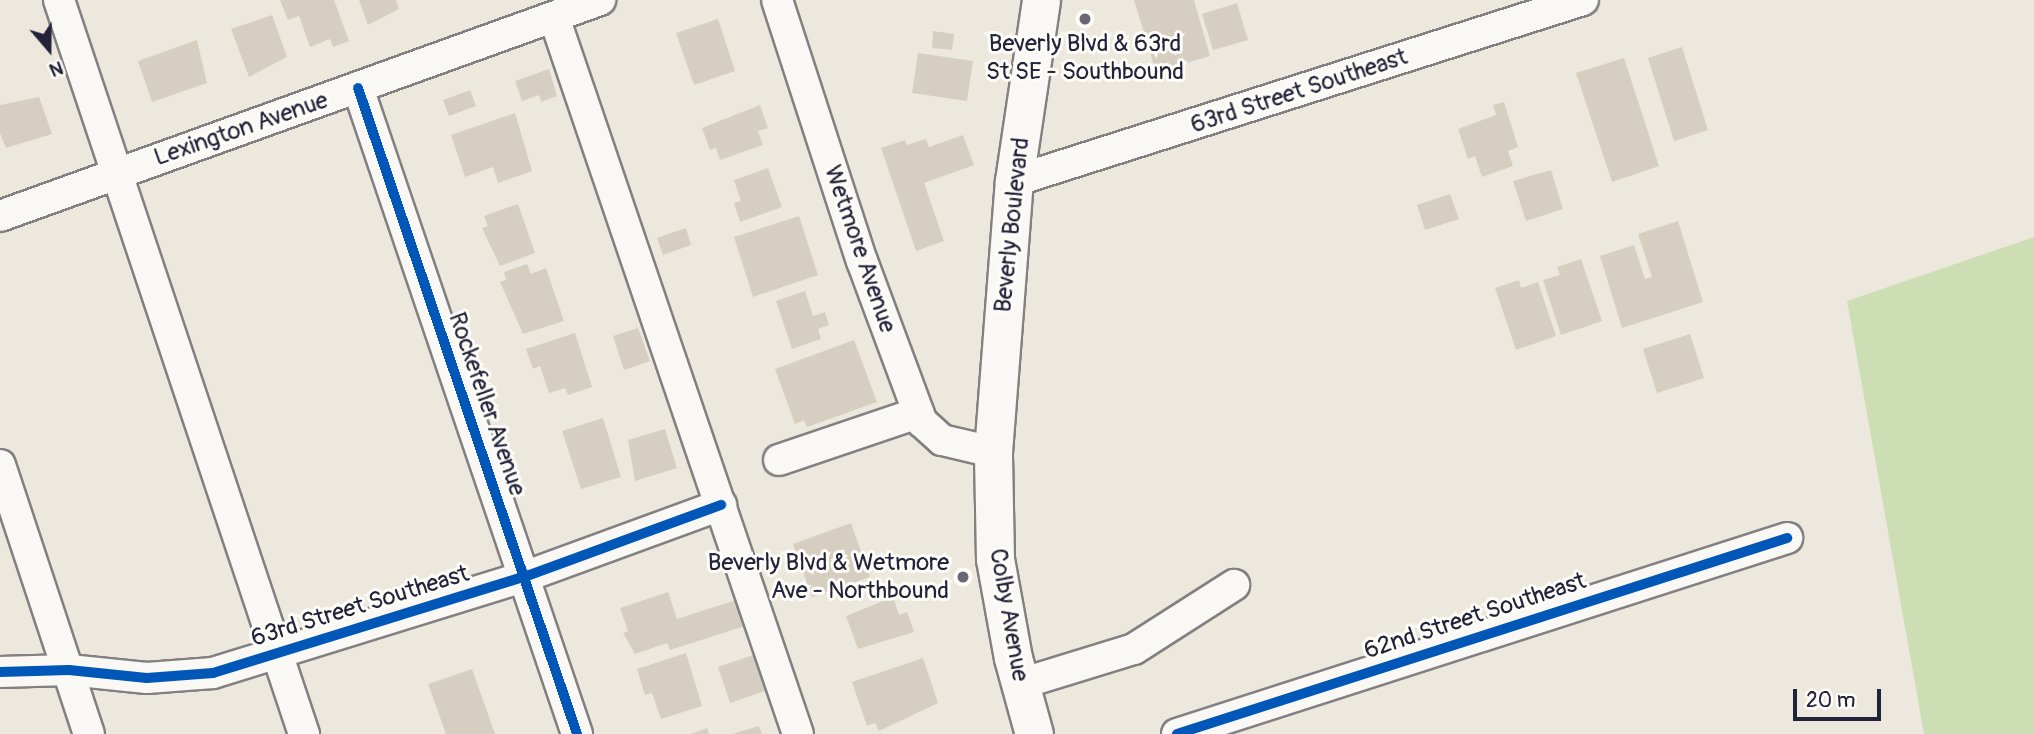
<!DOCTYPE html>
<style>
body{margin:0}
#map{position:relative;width:2034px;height:734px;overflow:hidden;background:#ede8de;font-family:Pangolin,sans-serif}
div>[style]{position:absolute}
.green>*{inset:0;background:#cddeb4}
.building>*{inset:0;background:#d6cec1}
.roads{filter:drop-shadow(2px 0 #828080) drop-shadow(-2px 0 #828080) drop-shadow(0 2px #828080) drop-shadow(0 -2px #828080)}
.minor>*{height:30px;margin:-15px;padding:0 15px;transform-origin:15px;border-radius:15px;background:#f9f8f5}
.major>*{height:37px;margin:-18.5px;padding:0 18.5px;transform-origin:18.5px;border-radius:18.5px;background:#f9f8f5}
.cycleway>*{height:10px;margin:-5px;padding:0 5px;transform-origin:5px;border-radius:5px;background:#0057b8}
.dots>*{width:19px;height:19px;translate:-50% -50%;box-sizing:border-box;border:4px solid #fdfcf7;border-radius:50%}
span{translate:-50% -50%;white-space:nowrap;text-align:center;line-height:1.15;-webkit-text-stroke:6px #fdfcf7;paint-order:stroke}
.poi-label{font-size:24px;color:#22223b}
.right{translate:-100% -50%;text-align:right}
.street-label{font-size:24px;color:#22223b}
.north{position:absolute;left:14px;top:14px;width:70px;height:70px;-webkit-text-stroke:5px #fdfcf7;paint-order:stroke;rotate:160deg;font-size:19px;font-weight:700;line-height:28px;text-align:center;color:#22223b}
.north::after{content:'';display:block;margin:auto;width:24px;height:32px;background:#22223b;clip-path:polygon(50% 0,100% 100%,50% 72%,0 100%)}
.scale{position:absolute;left:1793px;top:689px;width:88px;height:32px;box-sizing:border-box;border:4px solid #22223b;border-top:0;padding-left:9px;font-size:21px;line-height:24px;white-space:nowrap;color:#22223b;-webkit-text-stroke:5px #fdfcf7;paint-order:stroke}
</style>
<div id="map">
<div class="green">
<i style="clip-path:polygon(2034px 237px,2034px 734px,1924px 734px,1847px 301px)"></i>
</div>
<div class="building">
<i style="clip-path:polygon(280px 0,334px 0,349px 41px,333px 47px,330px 39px,310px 47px,299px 16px,288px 20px)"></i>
<i style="clip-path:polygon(359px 0,396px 0,399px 9px,368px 25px)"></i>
<i style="clip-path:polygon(1134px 0,1194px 0,1210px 56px,1156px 72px)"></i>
<i style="clip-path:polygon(1237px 3px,1248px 40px,1213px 50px,1202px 14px)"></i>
<i style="clip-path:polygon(272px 15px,287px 57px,249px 77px,231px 29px)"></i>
<i style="clip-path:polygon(718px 19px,735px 71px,694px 85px,676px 33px)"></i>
<i style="clip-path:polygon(933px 31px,954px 34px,952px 50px,932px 48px)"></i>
<i style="clip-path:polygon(197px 40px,207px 83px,152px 102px,138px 61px)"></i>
<i style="clip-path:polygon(1682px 47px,1708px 130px,1674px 141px,1648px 58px)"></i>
<i style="clip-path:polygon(918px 53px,973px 61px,967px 101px,912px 93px)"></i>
<i style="clip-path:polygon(1624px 58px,1659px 166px,1612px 182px,1576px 73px)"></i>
<i style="clip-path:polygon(549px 69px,557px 96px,541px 102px,539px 95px,522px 101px,515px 81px)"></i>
<i style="clip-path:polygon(470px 90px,476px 106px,449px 116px,443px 100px)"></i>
<i style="clip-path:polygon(39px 97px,52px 134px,6px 148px,0 133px,0 105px)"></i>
<i style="clip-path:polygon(1504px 102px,1518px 147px,1508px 151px,1513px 166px,1482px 177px,1475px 156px,1468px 159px,1458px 129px,1496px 115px,1493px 105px)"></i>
<i style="clip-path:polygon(760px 105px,768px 128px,758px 131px,763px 145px,720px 160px,716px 148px,710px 150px,702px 128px)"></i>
<i style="clip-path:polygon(515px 113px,532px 171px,498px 183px,493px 167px,465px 177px,451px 135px)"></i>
<i style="clip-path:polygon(963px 135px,974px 165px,924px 183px,944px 241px,916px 251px,881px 148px,905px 140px,907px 145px,926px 139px,929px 147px)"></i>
<i style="clip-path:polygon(768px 168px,782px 207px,740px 222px,734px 203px,741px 201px,734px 180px)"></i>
<i style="clip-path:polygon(1551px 170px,1563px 209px,1526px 221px,1513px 181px)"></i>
<i style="clip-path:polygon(1450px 194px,1459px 219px,1425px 230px,1417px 205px)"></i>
<i style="clip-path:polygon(518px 204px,535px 253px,500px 266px,482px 228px,488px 226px,484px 216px)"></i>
<i style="clip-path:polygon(799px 216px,818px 275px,753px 297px,734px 237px)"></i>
<i style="clip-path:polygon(1678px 221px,1703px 302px,1622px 328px,1600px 256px,1634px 245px,1645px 279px,1652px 277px,1638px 234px)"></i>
<i style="clip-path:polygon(686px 228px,691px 245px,663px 255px,657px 238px)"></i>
<i style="clip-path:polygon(1581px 259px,1602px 321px,1561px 335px,1543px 280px,1560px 275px,1557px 267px)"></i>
<i style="clip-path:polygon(527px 264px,531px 274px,546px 268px,564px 321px,523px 334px,500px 282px,506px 280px,504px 272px)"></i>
<i style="clip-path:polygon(1519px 280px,1521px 288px,1538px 282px,1556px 336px,1516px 350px,1495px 288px)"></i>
<i style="clip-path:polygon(805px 291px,813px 316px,825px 312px,829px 325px,818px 329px,821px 339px,792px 349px,776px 301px)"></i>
<i style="clip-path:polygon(638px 328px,650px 361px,624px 370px,613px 336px)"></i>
<i style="clip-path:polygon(575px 333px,592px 387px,568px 395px,565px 388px,549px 393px,540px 366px,533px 369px,526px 349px)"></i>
<i style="clip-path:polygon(1690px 334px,1704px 378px,1657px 393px,1643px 349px)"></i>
<i style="clip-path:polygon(854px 340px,877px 402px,807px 427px,804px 420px,795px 424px,775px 369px)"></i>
<i style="clip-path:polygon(603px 418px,621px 477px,581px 489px,562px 431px)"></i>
<i style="clip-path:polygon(665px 429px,677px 468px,635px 481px,628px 440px)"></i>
<i style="clip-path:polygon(851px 523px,870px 577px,812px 597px,793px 544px)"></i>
<i style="clip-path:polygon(668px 592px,677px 619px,736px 600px,745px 626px,670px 650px,667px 643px,635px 654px,623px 633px,628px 631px,620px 608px)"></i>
<i style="clip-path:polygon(893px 597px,899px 615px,907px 612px,914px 632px,858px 649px,846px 616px)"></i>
<i style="clip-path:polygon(686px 653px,702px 706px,661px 719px,652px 693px,645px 695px,637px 669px)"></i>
<i style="clip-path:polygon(756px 654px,768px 690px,730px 703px,718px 667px)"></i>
<i style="clip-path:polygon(923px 658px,938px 703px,879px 731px,875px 723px,867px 726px,852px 682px)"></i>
<i style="clip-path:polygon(472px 669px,495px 734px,446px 734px,428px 684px)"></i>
<i style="clip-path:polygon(759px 726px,762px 734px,735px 734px,735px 733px)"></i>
<i style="clip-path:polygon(707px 728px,709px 734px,691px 734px)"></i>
</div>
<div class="roads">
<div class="minor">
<i style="left:59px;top:0;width:774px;rotate:71.54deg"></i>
<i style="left:777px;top:0;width:274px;rotate:72deg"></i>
<i style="left:862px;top:261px;width:172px;rotate:69.6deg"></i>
<i style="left:922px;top:422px;width:27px;rotate:42deg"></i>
<i style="left:942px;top:440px;width:52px;rotate:13.2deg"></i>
<i style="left:554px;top:17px;width:757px;rotate:71.21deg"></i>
<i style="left:358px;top:88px;width:682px;rotate:71.27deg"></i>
<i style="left:1014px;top:181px;width:597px;rotate:-17.65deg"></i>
<i style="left:0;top:216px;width:638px;rotate:-19.8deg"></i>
<i style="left:779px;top:460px;width:147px;rotate:-18.7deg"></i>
<i style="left:0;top:465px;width:283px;rotate:71.7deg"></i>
<i style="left:0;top:672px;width:69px;rotate:-1.7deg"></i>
<i style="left:69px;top:670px;width:78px;rotate:5.9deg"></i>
<i style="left:147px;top:678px;width:66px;rotate:-4.3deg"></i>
<i style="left:213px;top:673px;width:325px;rotate:-17.2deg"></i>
<i style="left:524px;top:577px;width:210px;rotate:-20.1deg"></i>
<i style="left:1020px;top:684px;width:119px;rotate:-17.1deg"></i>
<i style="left:1134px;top:649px;width:119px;rotate:-32.6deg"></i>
<i style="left:1177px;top:734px;width:641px;rotate:-17.81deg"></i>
</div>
<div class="major">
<i style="left:1034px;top:734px;width:79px;rotate:-105.4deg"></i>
<i style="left:1013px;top:658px;width:101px;rotate:-100.3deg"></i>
<i style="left:995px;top:559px;width:107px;rotate:-91.1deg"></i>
<i style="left:993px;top:452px;width:272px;rotate:-85.6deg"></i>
<i style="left:1014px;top:181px;width:183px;rotate:-81.5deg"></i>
</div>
</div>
<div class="cycleway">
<i style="left:358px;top:88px;width:682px;rotate:71.27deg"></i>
<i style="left:0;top:672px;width:69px;rotate:-1.7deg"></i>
<i style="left:69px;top:670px;width:78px;rotate:5.9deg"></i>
<i style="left:147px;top:678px;width:66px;rotate:-4.3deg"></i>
<i style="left:213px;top:673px;width:325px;rotate:-17.2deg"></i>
<i style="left:524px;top:577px;width:210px;rotate:-20.1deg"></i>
<i style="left:1177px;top:734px;width:641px;rotate:-17.81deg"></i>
</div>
<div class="dots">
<i style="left:1085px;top:19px;background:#696774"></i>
<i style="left:963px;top:577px;background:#696774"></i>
</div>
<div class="poi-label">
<span style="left:1085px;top:58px">Beverly Blvd &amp; 63rd<br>St SE - Southbound</span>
<span class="right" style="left:949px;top:577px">Beverly Blvd &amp; Wetmore<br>Ave - Northbound</span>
</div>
<div class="street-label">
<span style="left:1299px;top:91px;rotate:-18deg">63rd Street Southeast</span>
<span style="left:241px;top:129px;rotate:-19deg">Lexington Avenue</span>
<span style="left:1012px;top:225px;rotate:-84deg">Beverly Boulevard</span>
<span style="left:860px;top:249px;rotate:71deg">Wetmore Avenue</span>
<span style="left:487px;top:404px;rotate:71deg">Rockefeller Avenue</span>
<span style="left:360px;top:606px;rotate:-17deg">63rd Street Southeast</span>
<span style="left:1009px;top:615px;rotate:80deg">Colby Avenue</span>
<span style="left:1475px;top:616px;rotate:-18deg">62nd Street Southeast</span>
</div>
<div class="north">N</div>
<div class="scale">20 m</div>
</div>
